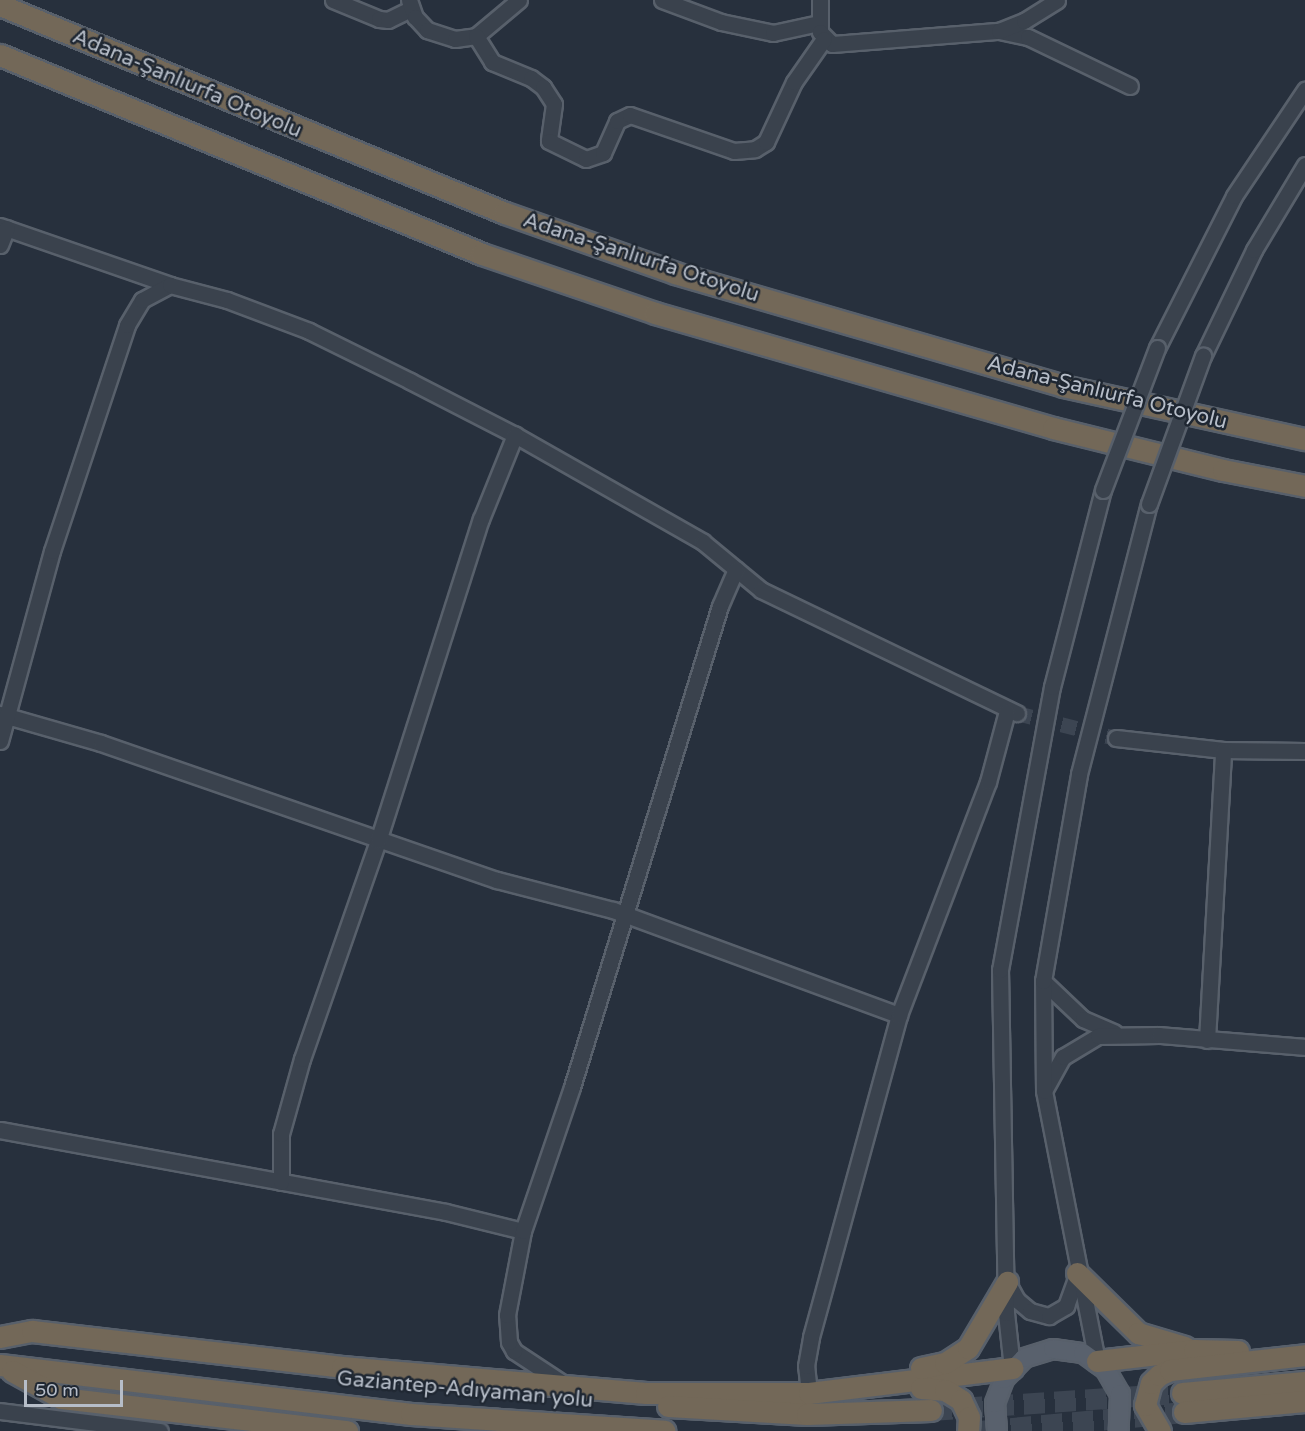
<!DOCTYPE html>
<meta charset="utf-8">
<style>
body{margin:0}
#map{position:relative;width:1305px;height:1431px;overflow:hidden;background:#27303d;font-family:"Varela Round",sans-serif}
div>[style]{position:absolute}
.minor-tunnel>*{height:15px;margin-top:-7.5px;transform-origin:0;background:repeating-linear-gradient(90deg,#3c4552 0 15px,transparent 0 23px)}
.highway-tunnel>*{height:21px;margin-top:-10.5px;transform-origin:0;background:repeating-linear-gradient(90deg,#3c4552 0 21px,transparent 0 31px)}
.roads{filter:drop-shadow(2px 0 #58606b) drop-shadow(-2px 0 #58606b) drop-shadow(0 2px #58606b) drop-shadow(0 -2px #58606b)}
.minor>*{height:15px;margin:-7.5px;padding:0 7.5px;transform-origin:7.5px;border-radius:7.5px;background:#3a424d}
.major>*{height:18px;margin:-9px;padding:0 9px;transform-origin:9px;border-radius:9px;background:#59616d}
.highway>*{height:21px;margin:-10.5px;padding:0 10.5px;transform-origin:10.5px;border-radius:10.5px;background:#736858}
.bridges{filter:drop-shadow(2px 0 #58606b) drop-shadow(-2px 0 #58606b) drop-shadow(0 2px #58606b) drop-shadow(0 -2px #58606b)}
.minor-bridge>*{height:15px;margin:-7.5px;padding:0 7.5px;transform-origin:7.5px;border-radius:7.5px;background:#3a424d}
span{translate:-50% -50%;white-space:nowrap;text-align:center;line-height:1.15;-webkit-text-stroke:5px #1f2732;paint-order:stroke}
.street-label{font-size:21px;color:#b6bdc8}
.scale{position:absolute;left:24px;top:1380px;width:99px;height:27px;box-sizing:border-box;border:3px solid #b6bdc8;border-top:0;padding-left:8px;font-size:18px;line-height:21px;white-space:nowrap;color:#b6bdc8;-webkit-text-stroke:4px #1f2732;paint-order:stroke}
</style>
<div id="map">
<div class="minor-tunnel">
<i style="left:1017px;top:713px;width:102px;rotate:14.2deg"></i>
</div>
<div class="highway-tunnel">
<i style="left:931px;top:1410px;width:252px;rotate:-3.9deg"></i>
<i style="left:980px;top:1431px;width:205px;rotate:-5.3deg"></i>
</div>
<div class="roads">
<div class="minor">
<i style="left:333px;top:0;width:50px;rotate:22.4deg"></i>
<i style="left:379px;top:19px;width:9px;rotate:6deg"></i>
<i style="left:388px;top:20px;width:25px;rotate:-26deg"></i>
<i style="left:409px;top:0;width:18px;rotate:71deg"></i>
<i style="left:415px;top:17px;width:18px;rotate:47deg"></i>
<i style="left:427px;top:30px;width:29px;rotate:18deg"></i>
<i style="left:455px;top:39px;width:21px;rotate:-8deg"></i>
<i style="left:476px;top:36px;width:56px;rotate:-39.9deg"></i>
<i style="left:662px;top:0;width:63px;rotate:20.4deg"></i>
<i style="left:721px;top:22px;width:53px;rotate:11.9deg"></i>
<i style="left:773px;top:33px;width:47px;rotate:-12.3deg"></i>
<i style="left:820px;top:0;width:32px;rotate:90deg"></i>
<i style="left:820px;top:32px;width:17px;rotate:45deg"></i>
<i style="left:832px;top:44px;width:168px;rotate:-4.5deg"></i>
<i style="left:999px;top:31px;width:30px;rotate:12deg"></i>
<i style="left:1028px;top:37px;width:113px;rotate:25.7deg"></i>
<i style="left:999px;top:31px;width:27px;rotate:-22deg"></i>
<i style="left:1024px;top:21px;width:39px;rotate:-32deg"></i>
<i style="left:476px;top:36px;width:31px;rotate:58deg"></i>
<i style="left:492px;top:62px;width:42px;rotate:22.3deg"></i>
<i style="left:531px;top:78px;width:15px;rotate:37deg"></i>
<i style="left:543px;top:87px;width:20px;rotate:57deg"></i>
<i style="left:554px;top:104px;width:37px;rotate:98deg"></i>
<i style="left:549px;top:141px;width:41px;rotate:25.9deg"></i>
<i style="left:586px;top:159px;width:18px;rotate:-19deg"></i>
<i style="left:603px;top:153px;width:35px;rotate:-66deg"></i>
<i style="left:617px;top:121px;width:14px;rotate:-25deg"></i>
<i style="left:630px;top:115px;width:110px;rotate:19.1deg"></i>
<i style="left:734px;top:151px;width:21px;rotate:-5deg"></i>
<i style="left:755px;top:149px;width:13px;rotate:-32deg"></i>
<i style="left:766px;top:142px;width:66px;rotate:-65deg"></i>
<i style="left:794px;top:82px;width:52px;rotate:-55.1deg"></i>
<i style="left:0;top:226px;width:180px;rotate:19.1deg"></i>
<i style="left:0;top:245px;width:18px;rotate:-68deg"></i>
<i style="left:1157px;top:348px;width:170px;rotate:-63.1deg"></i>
<i style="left:1234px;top:196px;width:128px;rotate:-56.2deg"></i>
<i style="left:1203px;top:356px;width:118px;rotate:-64.3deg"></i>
<i style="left:1254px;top:250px;width:99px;rotate:-59deg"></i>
<i style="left:0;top:714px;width:105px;rotate:16deg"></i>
<i style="left:101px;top:743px;width:419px;rotate:19.1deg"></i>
<i style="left:497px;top:880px;width:120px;rotate:14.5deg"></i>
<i style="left:613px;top:910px;width:305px;rotate:20.2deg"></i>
<i style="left:1116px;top:738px;width:108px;rotate:6.4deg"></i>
<i style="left:1223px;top:750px;width:82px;rotate:0.7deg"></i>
<i style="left:0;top:741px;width:197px;rotate:-74.7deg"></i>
<i style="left:52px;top:551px;width:238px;rotate:-71.6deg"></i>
<i style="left:127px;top:325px;width:29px;rotate:-59deg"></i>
<i style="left:142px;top:300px;width:32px;rotate:-28deg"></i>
<i style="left:170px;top:285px;width:59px;rotate:14.7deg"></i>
<i style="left:227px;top:300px;width:88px;rotate:20.7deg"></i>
<i style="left:309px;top:331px;width:113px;rotate:26.3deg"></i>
<i style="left:410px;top:381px;width:118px;rotate:27.2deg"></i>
<i style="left:515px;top:435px;width:216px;rotate:29.6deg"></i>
<i style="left:703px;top:542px;width:75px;rotate:39.6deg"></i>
<i style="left:761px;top:590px;width:284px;rotate:25.7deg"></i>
<i style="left:1043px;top:981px;width:55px;rotate:43.5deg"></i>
<i style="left:1083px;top:1019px;width:34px;rotate:23deg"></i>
<i style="left:1207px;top:1040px;width:290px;rotate:-86.8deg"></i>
<i style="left:1045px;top:1089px;width:37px;rotate:-61deg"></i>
<i style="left:1063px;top:1057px;width:41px;rotate:-31deg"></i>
<i style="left:1098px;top:1036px;width:61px;rotate:-0.9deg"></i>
<i style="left:1159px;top:1035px;width:146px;rotate:4.7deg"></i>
<i style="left:0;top:1130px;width:453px;rotate:10.4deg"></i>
<i style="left:446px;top:1212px;width:79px;rotate:13.9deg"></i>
<i style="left:281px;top:1182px;width:48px;rotate:-90deg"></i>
<i style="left:281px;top:1134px;width:78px;rotate:-74.4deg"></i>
<i style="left:302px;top:1059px;width:231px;rotate:-70.8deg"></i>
<i style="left:378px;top:841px;width:338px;rotate:-72.3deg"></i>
<i style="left:481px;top:519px;width:91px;rotate:-68deg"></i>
<i style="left:1007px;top:1282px;width:21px;rotate:61deg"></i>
<i style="left:1017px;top:1300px;width:17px;rotate:40deg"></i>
<i style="left:1030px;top:1311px;width:20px;rotate:15deg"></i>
<i style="left:1049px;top:1316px;width:20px;rotate:-30deg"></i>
<i style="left:1066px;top:1306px;width:30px;rotate:-70deg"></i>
<i style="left:1097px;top:1361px;width:275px;rotate:-101.1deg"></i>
<i style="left:1044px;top:1091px;width:110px;rotate:-90.5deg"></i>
<i style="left:1043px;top:981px;width:210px;rotate:-80.1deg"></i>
<i style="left:1079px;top:774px;width:279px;rotate:-75.5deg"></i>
<i style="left:1012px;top:1368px;width:55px;rotate:-96.2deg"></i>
<i style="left:1006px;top:1313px;width:343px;rotate:-91deg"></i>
<i style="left:1000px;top:970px;width:288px;rotate:-79.6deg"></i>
<i style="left:1052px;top:687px;width:203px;rotate:-75.5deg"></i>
<i style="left:564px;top:1384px;width:60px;rotate:-146.6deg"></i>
<i style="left:514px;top:1351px;width:10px;rotate:-119deg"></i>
<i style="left:509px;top:1342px;width:27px;rotate:-94deg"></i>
<i style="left:507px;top:1315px;width:86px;rotate:-79.2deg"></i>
<i style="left:523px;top:1231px;width:152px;rotate:-71.2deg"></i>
<i style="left:572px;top:1087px;width:503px;rotate:-72.9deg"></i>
<i style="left:720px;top:606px;width:40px;rotate:-66.6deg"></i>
<i style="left:809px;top:1393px;width:27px;rotate:-96deg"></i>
<i style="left:806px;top:1366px;width:29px;rotate:-80deg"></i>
<i style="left:811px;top:1337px;width:334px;rotate:-74.7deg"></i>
<i style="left:899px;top:1015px;width:249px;rotate:-69.1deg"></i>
<i style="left:988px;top:782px;width:73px;rotate:-75deg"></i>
<i style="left:0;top:1411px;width:161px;rotate:7.1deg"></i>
</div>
<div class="major">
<i style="left:997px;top:1431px;width:28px;rotate:-94deg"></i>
<i style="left:995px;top:1403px;width:26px;rotate:-69deg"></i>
<i style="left:1004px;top:1379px;width:29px;rotate:-46deg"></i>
<i style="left:1024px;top:1358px;width:30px;rotate:-17deg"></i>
<i style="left:1053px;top:1349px;width:30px;rotate:8deg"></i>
<i style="left:1083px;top:1353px;width:29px;rotate:36deg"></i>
<i style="left:1106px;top:1370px;width:28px;rotate:60deg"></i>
<i style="left:1120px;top:1394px;width:37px;rotate:92deg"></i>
</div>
<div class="highway">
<i style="left:0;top:5px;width:546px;rotate:22.39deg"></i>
<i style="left:505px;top:213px;width:180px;rotate:19.4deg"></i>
<i style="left:675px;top:273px;width:404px;rotate:16.2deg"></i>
<i style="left:1063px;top:386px;width:248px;rotate:12.4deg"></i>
<i style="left:0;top:55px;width:521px;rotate:22.43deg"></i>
<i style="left:482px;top:254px;width:183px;rotate:18.8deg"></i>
<i style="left:655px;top:313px;width:414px;rotate:16.1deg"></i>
<i style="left:1053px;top:428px;width:175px;rotate:13.9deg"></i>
<i style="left:1223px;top:470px;width:84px;rotate:11deg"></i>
<i style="left:1077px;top:1273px;width:86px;rotate:44.5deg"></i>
<i style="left:1138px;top:1333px;width:49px;rotate:16.6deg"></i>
<i style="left:0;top:1337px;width:33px;rotate:-11deg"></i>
<i style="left:32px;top:1331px;width:312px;rotate:6.6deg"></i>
<i style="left:342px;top:1367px;width:305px;rotate:4.9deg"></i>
<i style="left:646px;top:1393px;width:163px"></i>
<i style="left:809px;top:1393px;width:205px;rotate:-7deg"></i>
<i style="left:1097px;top:1361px;width:98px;rotate:-6.5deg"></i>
<i style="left:1194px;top:1350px;width:44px;rotate:1.3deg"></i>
<i style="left:0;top:1365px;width:414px;rotate:6.8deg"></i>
<i style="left:411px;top:1414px;width:254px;rotate:3.8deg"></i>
<i style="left:921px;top:1368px;width:25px;rotate:-12deg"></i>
<i style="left:945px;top:1363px;width:27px;rotate:-33deg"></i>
<i style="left:968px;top:1348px;width:77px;rotate:-59.4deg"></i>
<i style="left:12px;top:1371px;width:56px;rotate:28.9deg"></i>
<i style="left:61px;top:1398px;width:288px;rotate:6.6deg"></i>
<i style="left:921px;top:1388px;width:24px;rotate:5deg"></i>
<i style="left:945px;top:1390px;width:19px;rotate:32deg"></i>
<i style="left:961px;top:1400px;width:19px;rotate:65deg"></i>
<i style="left:969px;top:1417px;width:14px;rotate:94deg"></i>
<i style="left:1182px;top:1393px;width:123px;rotate:-5.1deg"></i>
<i style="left:668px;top:1406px;width:139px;rotate:3.3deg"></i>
<i style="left:807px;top:1414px;width:124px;rotate:-1.8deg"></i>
<i style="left:1184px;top:1412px;width:121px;rotate:-5.2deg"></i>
<i style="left:1160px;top:1431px;width:30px;rotate:-120deg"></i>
<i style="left:1145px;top:1405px;width:23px;rotate:-75deg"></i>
<i style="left:1151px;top:1383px;width:11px;rotate:-45deg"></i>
<i style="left:1159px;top:1375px;width:12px;rotate:-24deg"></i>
<i style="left:1170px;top:1370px;width:136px;rotate:-6.3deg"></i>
</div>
</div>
<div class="bridges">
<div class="minor-bridge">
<i style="left:1103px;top:490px;width:152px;rotate:-69.2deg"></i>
<i style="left:1149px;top:504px;width:158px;rotate:-70deg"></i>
</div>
</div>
<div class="street-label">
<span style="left:187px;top:84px;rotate:23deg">Adana-Şanlıurfa Otoyolu</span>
<span style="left:641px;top:258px;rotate:18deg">Adana-Şanlıurfa Otoyolu</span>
<span style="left:1107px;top:393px;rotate:14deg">Adana-Şanlıurfa Otoyolu</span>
<span style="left:465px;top:1390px;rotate:5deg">Gaziantep-Adıyaman yolu</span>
</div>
<div class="scale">50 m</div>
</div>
